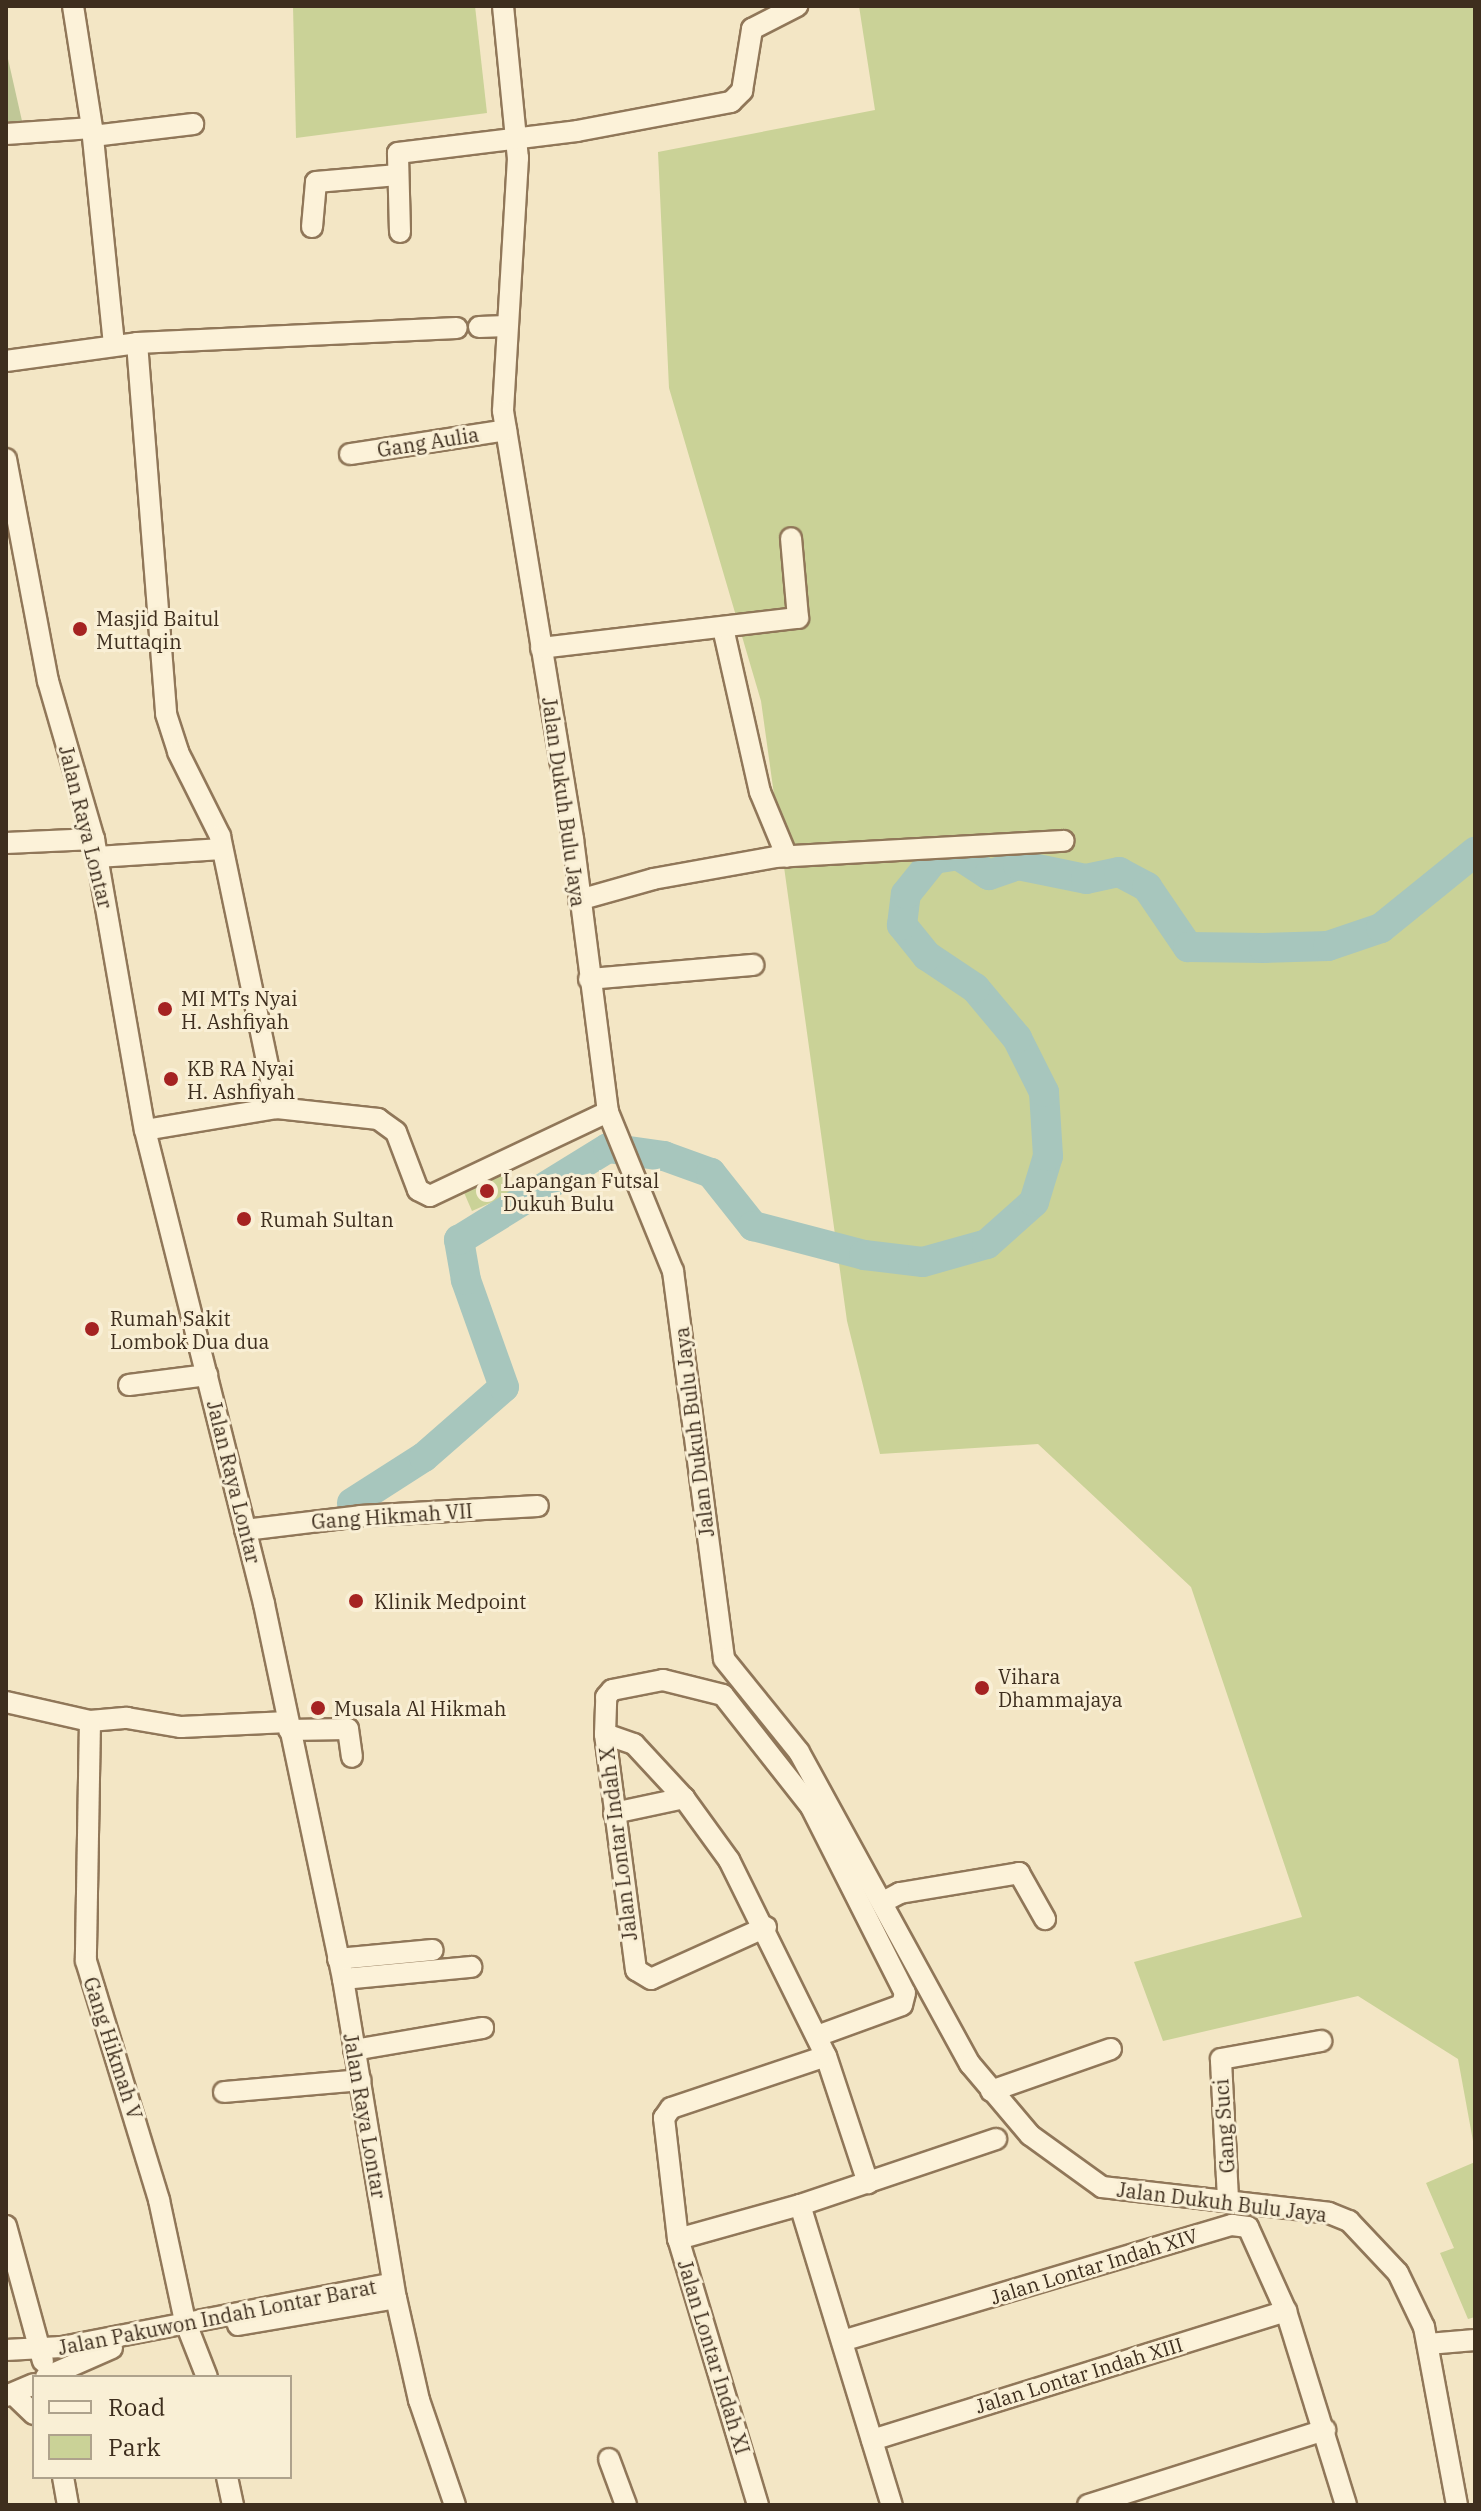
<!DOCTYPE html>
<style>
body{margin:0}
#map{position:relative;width:1481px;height:2511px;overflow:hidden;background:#f3e6c5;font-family:"IBM Plex Serif",serif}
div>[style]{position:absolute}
.green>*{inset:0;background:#cad297}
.cemetery>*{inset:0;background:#c0c797}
.river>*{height:30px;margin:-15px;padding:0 15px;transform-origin:15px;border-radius:15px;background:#a7c6bd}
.roads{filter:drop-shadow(2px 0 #907759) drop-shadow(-2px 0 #907759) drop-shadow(0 2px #907759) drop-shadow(0 -2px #907759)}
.minor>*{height:20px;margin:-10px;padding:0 10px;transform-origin:10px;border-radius:10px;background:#fcf2d9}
.dots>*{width:22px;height:22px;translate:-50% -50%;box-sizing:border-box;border:4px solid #f9efd5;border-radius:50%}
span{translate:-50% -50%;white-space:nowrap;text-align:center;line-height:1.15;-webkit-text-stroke:6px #f9efd5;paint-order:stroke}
.street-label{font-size:20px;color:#3e2e1e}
.poi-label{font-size:20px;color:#3e2e1e}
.left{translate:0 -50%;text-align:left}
.frame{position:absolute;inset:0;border:8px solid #3e2e1e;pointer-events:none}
.legend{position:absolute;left:32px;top:2375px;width:260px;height:104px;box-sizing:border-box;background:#f9efd5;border:2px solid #aea28c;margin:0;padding:10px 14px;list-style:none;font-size:24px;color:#3e2e1e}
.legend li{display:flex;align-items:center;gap:16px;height:40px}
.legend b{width:40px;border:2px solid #aea28c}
</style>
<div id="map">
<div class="green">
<i style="clip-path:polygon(293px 6px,475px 6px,487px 113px,296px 138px)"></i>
<i style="clip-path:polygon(859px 6px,1475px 6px,1475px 2152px,1458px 2059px,1358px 1996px,1163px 2041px,1134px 1962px,1302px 1917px,1191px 1587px,1038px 1444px,880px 1454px,847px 1321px,761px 701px,669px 388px,658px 152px,875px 110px)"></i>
<i style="clip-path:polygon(503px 1170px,513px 1193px,472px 1211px,462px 1188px)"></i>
<i style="clip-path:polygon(1475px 2162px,1475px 2317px,1468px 2319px,1440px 2253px,1454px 2248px,1426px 2183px)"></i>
</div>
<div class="cemetery">
<i style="clip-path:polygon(6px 50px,22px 121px,6px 125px)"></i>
</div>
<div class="river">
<i style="left:352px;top:1503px;width:85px;rotate:-32.6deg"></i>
<i style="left:424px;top:1457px;width:106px;rotate:-41.2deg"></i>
<i style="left:504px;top:1387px;width:114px;rotate:-109.6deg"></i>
<i style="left:466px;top:1280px;width:41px;rotate:-99.9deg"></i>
<i style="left:459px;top:1240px;width:175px;rotate:-31.7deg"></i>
<i style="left:608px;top:1148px;width:57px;rotate:8.1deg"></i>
<i style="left:664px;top:1156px;width:50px;rotate:19.9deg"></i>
<i style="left:711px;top:1173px;width:68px;rotate:51.6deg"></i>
<i style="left:753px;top:1226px;width:115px;rotate:14.6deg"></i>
<i style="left:864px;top:1255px;width:59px;rotate:6.8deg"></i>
<i style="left:923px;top:1262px;width:66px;rotate:-15.7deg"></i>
<i style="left:987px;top:1244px;width:63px;rotate:-41.8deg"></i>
<i style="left:1034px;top:1202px;width:48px;rotate:-73.1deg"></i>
<i style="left:1048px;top:1156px;width:64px;rotate:-93.6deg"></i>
<i style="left:1044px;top:1092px;width:60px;rotate:-116.6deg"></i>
<i style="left:1017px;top:1038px;width:65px;rotate:-130deg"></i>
<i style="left:975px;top:988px;width:58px;rotate:-146.3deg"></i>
<i style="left:927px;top:956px;width:40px;rotate:-129deg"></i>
<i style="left:902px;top:925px;width:31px;rotate:-83deg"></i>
<i style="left:906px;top:894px;width:45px;rotate:-51.3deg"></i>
<i style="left:934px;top:859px;width:24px;rotate:-9deg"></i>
<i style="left:958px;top:855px;width:37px;rotate:33deg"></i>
<i style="left:989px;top:875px;width:31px;rotate:-19deg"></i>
<i style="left:1018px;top:865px;width:69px;rotate:11.6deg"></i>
<i style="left:1086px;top:879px;width:34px;rotate:-12deg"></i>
<i style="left:1119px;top:872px;width:32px;rotate:28deg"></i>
<i style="left:1147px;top:887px;width:73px;rotate:55.7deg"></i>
<i style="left:1188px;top:947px;width:76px;rotate:0.8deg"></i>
<i style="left:1264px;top:948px;width:64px;rotate:-1.8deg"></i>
<i style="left:1328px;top:946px;width:56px;rotate:-18.8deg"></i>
<i style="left:1381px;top:928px;width:121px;rotate:-39deg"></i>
</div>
<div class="roads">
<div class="minor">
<i style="left:73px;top:6px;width:123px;rotate:81.1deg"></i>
<i style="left:92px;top:128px;width:218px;rotate:84.2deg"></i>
<i style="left:503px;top:6px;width:153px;rotate:84.4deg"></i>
<i style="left:518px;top:158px;width:253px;rotate:93.4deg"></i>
<i style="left:503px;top:411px;width:434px;rotate:80.7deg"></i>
<i style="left:573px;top:839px;width:275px;rotate:82.7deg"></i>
<i style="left:608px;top:1112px;width:172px;rotate:67.8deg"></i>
<i style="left:673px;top:1271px;width:391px;rotate:82.5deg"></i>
<i style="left:724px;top:1659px;width:119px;rotate:51.1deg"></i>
<i style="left:799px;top:1752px;width:356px;rotate:61.3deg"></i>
<i style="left:970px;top:2064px;width:93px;rotate:49.8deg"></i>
<i style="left:1030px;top:2135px;width:89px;rotate:35.8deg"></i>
<i style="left:1102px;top:2187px;width:228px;rotate:6.5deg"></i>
<i style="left:1329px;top:2213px;width:22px;rotate:22deg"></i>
<i style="left:1349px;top:2221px;width:71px;rotate:46.7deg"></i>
<i style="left:1398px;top:2273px;width:60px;rotate:64.3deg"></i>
<i style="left:1424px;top:2327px;width:181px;rotate:79.5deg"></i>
<i style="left:6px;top:134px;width:86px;rotate:-4deg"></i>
<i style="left:93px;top:136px;width:101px;rotate:-6.8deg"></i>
<i style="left:312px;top:227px;width:45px;rotate:-84.9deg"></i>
<i style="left:316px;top:182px;width:82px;rotate:-4.9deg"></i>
<i style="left:400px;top:232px;width:79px;rotate:-91.5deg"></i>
<i style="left:398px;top:153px;width:180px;rotate:-7deg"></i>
<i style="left:577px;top:131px;width:157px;rotate:-10.7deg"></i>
<i style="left:731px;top:102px;width:16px;rotate:-45deg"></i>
<i style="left:742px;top:91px;width:63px;rotate:-80.8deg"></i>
<i style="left:752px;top:29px;width:51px;rotate:-27.1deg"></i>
<i style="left:479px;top:327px;width:28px;rotate:-2deg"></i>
<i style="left:137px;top:343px;width:372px;rotate:85.5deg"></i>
<i style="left:166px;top:714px;width:40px;rotate:72deg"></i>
<i style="left:178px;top:752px;width:94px;rotate:63.4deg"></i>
<i style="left:220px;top:836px;width:278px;rotate:78.2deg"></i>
<i style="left:6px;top:361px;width:132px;rotate:-7.8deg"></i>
<i style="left:137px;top:343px;width:320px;rotate:-2.7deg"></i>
<i style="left:350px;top:454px;width:158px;rotate:-8.7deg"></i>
<i style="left:6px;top:459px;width:226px;rotate:79.3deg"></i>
<i style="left:48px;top:681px;width:165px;rotate:73.8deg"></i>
<i style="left:94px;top:839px;width:295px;rotate:80.1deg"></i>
<i style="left:145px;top:1130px;width:489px;rotate:75.9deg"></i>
<i style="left:264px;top:1604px;width:383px;rotate:78.1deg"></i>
<i style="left:343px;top:1979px;width:323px;rotate:80.6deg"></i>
<i style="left:396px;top:2298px;width:105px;rotate:77.3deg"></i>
<i style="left:419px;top:2400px;width:111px;rotate:71.1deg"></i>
<i style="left:723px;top:628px;width:168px;rotate:77.3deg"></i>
<i style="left:760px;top:792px;width:70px;rotate:67.4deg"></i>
<i style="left:541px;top:648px;width:259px;rotate:-6.7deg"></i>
<i style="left:798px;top:618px;width:80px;rotate:-95deg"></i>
<i style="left:6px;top:843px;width:88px;rotate:-2.6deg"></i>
<i style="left:97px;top:857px;width:125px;rotate:-3.7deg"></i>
<i style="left:579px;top:900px;width:77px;rotate:-15.8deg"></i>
<i style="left:653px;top:879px;width:124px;rotate:-10.2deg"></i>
<i style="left:775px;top:857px;width:289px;rotate:-3.2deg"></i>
<i style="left:589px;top:979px;width:165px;rotate:-4.9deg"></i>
<i style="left:145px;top:1130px;width:134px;rotate:-9.5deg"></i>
<i style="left:277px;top:1108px;width:102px;rotate:6.2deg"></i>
<i style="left:378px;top:1119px;width:22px;rotate:36deg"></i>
<i style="left:396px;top:1132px;width:62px;rotate:69.2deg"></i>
<i style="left:418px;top:1190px;width:13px;rotate:27deg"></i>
<i style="left:430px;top:1196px;width:197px;rotate:-25.3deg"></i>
<i style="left:129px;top:1385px;width:79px;rotate:-7.3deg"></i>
<i style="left:245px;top:1530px;width:116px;rotate:-6.9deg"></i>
<i style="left:360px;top:1516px;width:178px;rotate:-3.2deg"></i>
<i style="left:6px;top:1702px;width:86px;rotate:12.7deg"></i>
<i style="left:90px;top:1721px;width:37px;rotate:-5deg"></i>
<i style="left:127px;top:1718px;width:55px;rotate:9.5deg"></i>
<i style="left:181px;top:1727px;width:107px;rotate:-2.7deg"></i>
<i style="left:90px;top:1721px;width:240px;rotate:91deg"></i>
<i style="left:86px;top:1961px;width:250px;rotate:73deg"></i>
<i style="left:159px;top:2200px;width:124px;rotate:77.9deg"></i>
<i style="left:185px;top:2321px;width:60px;rotate:68.6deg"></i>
<i style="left:289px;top:1730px;width:59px;rotate:-1deg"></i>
<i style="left:348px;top:1729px;width:28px;rotate:82deg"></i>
<i style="left:605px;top:1734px;width:31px;rotate:19deg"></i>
<i style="left:634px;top:1744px;width:74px;rotate:47.2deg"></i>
<i style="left:684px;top:1798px;width:77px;rotate:54deg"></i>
<i style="left:729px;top:1860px;width:219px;rotate:63.7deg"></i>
<i style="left:826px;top:2056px;width:134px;rotate:71.7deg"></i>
<i style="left:614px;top:1813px;width:72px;rotate:-12.1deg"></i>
<i style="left:883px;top:1902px;width:19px;rotate:-28deg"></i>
<i style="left:900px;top:1893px;width:121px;rotate:-9.5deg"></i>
<i style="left:1019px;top:1873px;width:53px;rotate:60.5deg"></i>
<i style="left:766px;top:1927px;width:126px;rotate:155.7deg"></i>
<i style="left:651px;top:1979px;width:17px;rotate:-149deg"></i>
<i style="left:636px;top:1970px;width:238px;rotate:-97.5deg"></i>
<i style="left:605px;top:1734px;width:37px;rotate:-88deg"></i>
<i style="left:606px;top:1697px;width:9px;rotate:-49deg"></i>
<i style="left:612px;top:1690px;width:52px;rotate:-11.1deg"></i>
<i style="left:663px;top:1680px;width:62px;rotate:14deg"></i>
<i style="left:723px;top:1695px;width:142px;rotate:51.8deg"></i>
<i style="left:811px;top:1807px;width:208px;rotate:63.2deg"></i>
<i style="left:905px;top:1993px;width:12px;rotate:104deg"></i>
<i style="left:902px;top:2005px;width:90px;rotate:160deg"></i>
<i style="left:338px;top:1959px;width:95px;rotate:-5.4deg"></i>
<i style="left:343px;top:1979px;width:129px;rotate:-5.4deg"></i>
<i style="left:354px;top:2050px;width:131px;rotate:-9.7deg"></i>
<i style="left:991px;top:2091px;width:127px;rotate:-19.3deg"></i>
<i style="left:224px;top:2092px;width:137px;rotate:-5deg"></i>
<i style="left:1228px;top:2199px;width:140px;rotate:-92.9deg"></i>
<i style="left:1221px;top:2059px;width:102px;rotate:-10.2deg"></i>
<i style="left:800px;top:2205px;width:314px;rotate:73deg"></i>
<i style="left:6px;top:2226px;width:140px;rotate:74.7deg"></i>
<i style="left:678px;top:2239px;width:127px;rotate:-15.6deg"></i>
<i style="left:800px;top:2205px;width:207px;rotate:-18.6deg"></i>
<i style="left:238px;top:2325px;width:160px;rotate:-9.7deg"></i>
<i style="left:842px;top:2341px;width:407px;rotate:-16.6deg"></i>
<i style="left:1232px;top:2225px;width:16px;rotate:7deg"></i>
<i style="left:1248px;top:2227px;width:92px;rotate:65.7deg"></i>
<i style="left:1286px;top:2311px;width:203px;rotate:72.8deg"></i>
<i style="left:1428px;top:2344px;width:47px;rotate:-4.9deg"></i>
<i style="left:6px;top:2350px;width:56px;rotate:-3.1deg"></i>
<i style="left:62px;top:2347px;width:337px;rotate:-10.9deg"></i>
<i style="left:46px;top:2377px;width:72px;rotate:-23.7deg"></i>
<i style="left:13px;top:2394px;width:29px;rotate:44deg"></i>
<i style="left:6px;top:2396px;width:30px;rotate:-23deg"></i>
<i style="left:872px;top:2440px;width:434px;rotate:-17.3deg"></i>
<i style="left:609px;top:2459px;width:49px;rotate:69.7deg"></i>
<i style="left:63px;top:2477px;width:28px;rotate:80deg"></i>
<i style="left:227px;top:2477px;width:29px;rotate:78deg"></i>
<i style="left:758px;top:2505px;width:278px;rotate:-106.7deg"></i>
<i style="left:678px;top:2239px;width:122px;rotate:-96.6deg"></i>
<i style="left:664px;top:2118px;width:12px;rotate:-55deg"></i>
<i style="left:671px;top:2108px;width:163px;rotate:-18.5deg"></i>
<i style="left:1088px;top:2505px;width:249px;rotate:-17.6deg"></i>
</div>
</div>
<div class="dots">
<i style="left:80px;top:629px;background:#a52322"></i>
<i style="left:165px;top:1009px;background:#a52322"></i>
<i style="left:171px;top:1079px;background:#a52322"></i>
<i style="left:487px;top:1191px;background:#a52322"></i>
<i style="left:244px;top:1219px;background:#a52322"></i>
<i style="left:92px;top:1329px;background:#a52322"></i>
<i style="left:356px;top:1601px;background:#a52322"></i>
<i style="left:982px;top:1688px;background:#a52322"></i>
<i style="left:318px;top:1708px;background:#a52322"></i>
</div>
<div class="street-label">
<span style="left:428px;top:442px;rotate:-9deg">Gang Aulia</span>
<span style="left:564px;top:802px;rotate:82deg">Jalan Dukuh Bulu Jaya</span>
<span style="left:86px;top:827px;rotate:76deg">Jalan Raya Lontar</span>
<span style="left:694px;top:1432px;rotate:-97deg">Jalan Dukuh Bulu Jaya</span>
<span style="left:234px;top:1482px;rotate:76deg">Jalan Raya Lontar</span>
<span style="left:392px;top:1516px;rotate:-4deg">Gang Hikmah VII</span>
<span style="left:618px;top:1844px;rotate:-97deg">Jalan Lontar Indah X</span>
<span style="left:113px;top:2048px;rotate:72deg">Gang Hikmah V</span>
<span style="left:365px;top:2116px;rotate:80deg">Jalan Raya Lontar</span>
<span style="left:1224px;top:2126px;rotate:-94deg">Gang Suci</span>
<span style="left:1222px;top:2202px;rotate:7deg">Jalan Dukuh Bulu Jaya</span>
<span style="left:1094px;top:2266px;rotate:-17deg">Jalan Lontar Indah XIV</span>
<span style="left:217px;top:2317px;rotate:-11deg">Jalan Pakuwon Indah Lontar Barat</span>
<span style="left:714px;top:2357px;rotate:73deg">Jalan Lontar Indah XI</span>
<span style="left:1079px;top:2375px;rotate:-17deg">Jalan Lontar Indah XIII</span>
</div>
<div class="poi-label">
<span class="left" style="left:96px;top:630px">Masjid Baitul<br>Muttaqin</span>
<span class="left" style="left:181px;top:1010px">MI MTs Nyai<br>H. Ashfiyah</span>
<span class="left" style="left:187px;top:1080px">KB RA Nyai<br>H. Ashfiyah</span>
<span class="left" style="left:503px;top:1192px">Lapangan Futsal<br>Dukuh Bulu</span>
<span class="left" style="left:260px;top:1219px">Rumah Sultan</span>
<span class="left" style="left:110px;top:1330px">Rumah Sakit<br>Lombok Dua dua</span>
<span class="left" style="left:374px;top:1601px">Klinik Medpoint</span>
<span class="left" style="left:998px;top:1688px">Vihara<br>Dhammajaya</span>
<span class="left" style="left:334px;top:1708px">Musala Al Hikmah</span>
</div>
<div class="frame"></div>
<ul class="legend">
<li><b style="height:10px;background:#fcf2d9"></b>Road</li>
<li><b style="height:22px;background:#cad297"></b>Park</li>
</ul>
</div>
